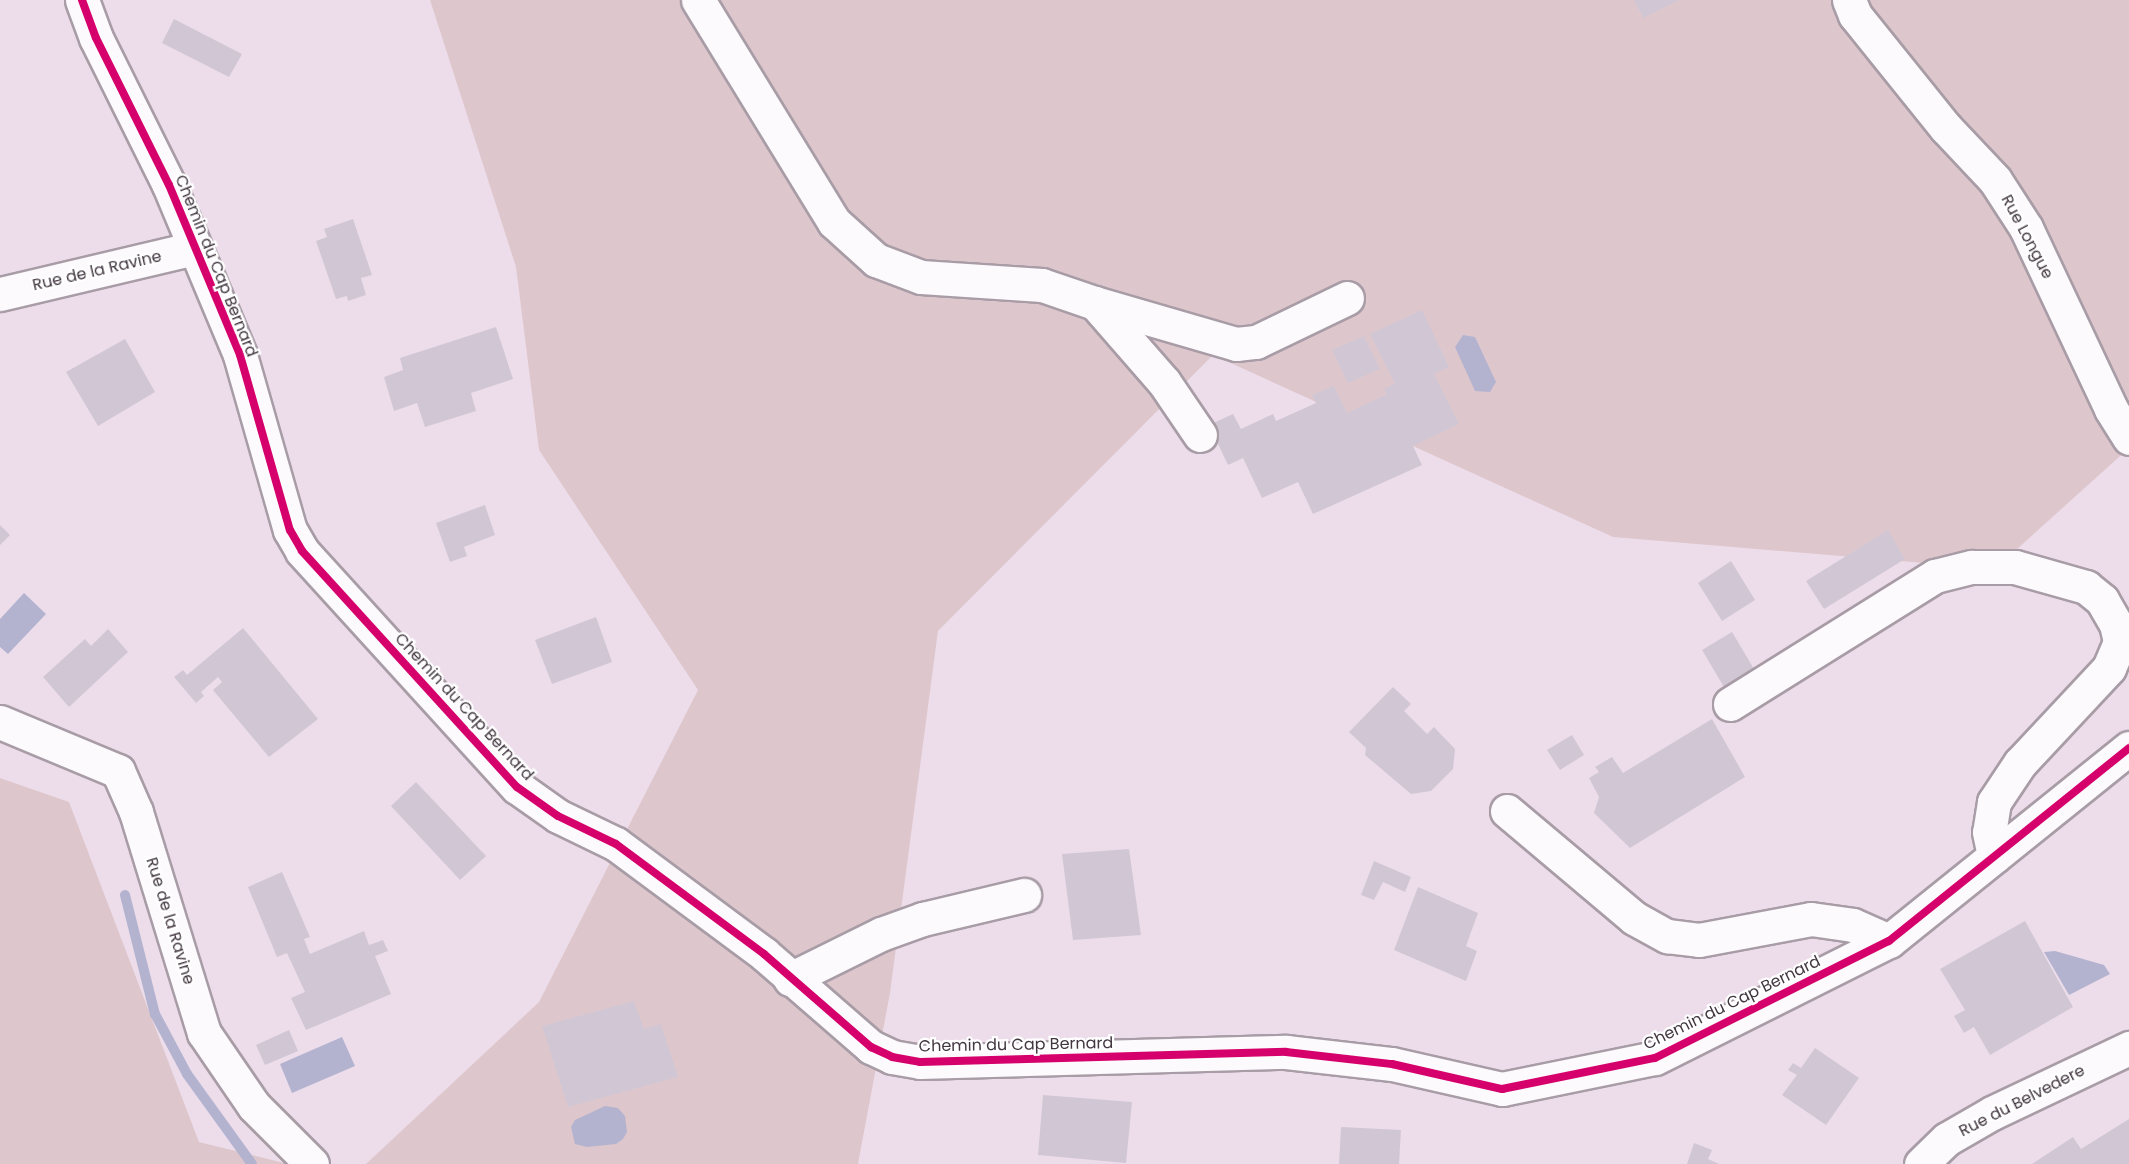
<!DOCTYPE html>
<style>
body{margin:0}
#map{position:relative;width:2129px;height:1164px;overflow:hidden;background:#edddeb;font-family:Poppins,sans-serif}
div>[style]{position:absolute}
.green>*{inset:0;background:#dec7cc}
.water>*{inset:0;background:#b3b3d0}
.stream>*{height:10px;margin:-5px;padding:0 5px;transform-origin:5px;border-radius:5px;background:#b3b3d0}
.building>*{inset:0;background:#d1c7d4}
.roads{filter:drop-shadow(2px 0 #a89ca6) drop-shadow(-2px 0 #a89ca6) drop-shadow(0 2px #a89ca6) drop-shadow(0 -2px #a89ca6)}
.minor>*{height:33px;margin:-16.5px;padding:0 16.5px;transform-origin:16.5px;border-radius:16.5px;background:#fcfafc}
.cycleway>*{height:8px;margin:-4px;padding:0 4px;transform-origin:4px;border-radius:4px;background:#d6006c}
span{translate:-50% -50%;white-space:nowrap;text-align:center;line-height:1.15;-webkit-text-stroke:4.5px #fff;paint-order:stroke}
.street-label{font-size:16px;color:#423741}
</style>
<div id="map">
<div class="green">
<i style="clip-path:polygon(430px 0,2129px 0,2129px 448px,1995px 569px,1613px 537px,1213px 355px,938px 631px,890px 993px,858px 1164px,366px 1164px,539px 1002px,698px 690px,539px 450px,516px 267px)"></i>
<i style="clip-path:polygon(0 778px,69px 802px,199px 1142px,288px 1164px,0 1164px)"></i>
</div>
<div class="water">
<i style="clip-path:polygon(1463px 335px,1475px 337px,1496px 382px,1490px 392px,1475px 391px,1455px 347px)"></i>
<i style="clip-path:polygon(24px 593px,46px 614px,8px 654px,0 647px,0 619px)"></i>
<i style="clip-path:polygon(2055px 951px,2104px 965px,2110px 974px,2069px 995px,2044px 952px)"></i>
<i style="clip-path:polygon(342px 1037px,355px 1066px,292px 1093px,280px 1064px)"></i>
<i style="clip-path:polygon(605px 1106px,618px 1108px,625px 1116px,627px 1132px,623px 1139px,616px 1144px,587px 1147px,575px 1144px,571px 1127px,575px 1120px)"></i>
</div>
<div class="stream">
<i style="left:125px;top:895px;width:123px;rotate:75.9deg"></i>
<i style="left:155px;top:1014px;width:68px;rotate:61.9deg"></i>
<i style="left:187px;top:1074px;width:111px;rotate:54.2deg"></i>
</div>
<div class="building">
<i style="clip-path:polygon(1634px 0,1679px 0,1643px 18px)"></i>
<i style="clip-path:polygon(174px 19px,242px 54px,229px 77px,162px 43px)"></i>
<i style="clip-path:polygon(353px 219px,372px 275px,361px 278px,366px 295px,348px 301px,347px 296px,336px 299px,316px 241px,327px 237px,324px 229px)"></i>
<i style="clip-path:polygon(1422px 310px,1449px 367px,1434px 374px,1459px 424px,1413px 446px,1422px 465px,1313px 514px,1298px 482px,1262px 498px,1243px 458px,1228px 465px,1209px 425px,1233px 414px,1241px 429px,1273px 414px,1276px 421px,1316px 403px,1312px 395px,1334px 386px,1347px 413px,1387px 394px,1384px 389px,1395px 384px,1370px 334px)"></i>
<i style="clip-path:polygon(496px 327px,513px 379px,471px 393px,476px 411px,425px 427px,417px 403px,394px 411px,384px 377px,403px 370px,400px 358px)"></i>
<i style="clip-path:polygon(1364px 336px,1380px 369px,1348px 383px,1332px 350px)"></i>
<i style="clip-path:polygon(125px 339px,155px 392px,98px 426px,66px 372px)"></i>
<i style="clip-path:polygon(485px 505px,495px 535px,464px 547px,467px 556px,450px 562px,436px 523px)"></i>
<i style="clip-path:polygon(0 525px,10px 535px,0 545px)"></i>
<i style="clip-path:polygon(1888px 530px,1905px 559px,1824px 609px,1806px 581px)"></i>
<i style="clip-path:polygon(1731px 561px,1755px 600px,1722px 621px,1698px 583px)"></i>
<i style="clip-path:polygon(596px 617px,612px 662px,552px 684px,535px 640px)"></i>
<i style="clip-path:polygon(243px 628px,318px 719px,269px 757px,213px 690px,222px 682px,218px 677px,201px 692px,204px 696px,196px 703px,174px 677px,183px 670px,187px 675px)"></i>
<i style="clip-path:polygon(108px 629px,128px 652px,69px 707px,43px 677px,85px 639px,91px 646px)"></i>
<i style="clip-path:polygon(1732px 632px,1754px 669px,1724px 687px,1702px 650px)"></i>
<i style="clip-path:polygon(1393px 687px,1411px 704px,1404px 711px,1427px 734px,1434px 727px,1455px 749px,1453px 769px,1431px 791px,1411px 794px,1365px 755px,1366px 748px,1349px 732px)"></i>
<i style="clip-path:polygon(1712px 719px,1745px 777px,1630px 848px,1594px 813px,1599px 797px,1589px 778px,1599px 772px,1595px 767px,1612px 757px,1623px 773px)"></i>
<i style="clip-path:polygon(1572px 735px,1584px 755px,1560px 770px,1547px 750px)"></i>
<i style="clip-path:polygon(416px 782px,486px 856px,460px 880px,391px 806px)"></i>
<i style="clip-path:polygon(1129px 849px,1141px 935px,1073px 940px,1062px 854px)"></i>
<i style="clip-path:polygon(1374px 861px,1411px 877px,1405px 892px,1383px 882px,1374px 900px,1361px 895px)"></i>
<i style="clip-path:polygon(282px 872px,310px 937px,304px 939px,310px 954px,364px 931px,369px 945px,383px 940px,388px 951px,375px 956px,391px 994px,306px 1030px,291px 998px,305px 992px,287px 953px,277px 957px,248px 887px)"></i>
<i style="clip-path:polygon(1418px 887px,1478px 913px,1466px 946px,1477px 951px,1466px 981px,1394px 950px)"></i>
<i style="clip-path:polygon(2025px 921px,2073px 1007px,1990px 1055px,1974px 1027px,1964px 1033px,1954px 1016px,1965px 1010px,1940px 969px)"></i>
<i style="clip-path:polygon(634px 1001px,644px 1029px,661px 1024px,678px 1077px,568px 1107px,542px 1026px)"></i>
<i style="clip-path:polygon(289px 1030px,298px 1051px,265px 1065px,256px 1045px)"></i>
<i style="clip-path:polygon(1815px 1048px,1859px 1078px,1826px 1125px,1782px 1095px,1797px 1075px,1788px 1070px,1793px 1063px,1801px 1068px)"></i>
<i style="clip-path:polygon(1043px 1095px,1132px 1102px,1126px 1163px,1038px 1155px)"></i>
<i style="clip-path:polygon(2129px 1119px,2129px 1164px,2032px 1164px,2073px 1137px,2081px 1149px)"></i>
<i style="clip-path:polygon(1341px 1127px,1401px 1130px,1399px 1164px,1339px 1164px)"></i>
<i style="clip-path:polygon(1694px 1143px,1712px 1150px,1708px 1159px,1719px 1164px,1687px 1164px)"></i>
</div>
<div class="roads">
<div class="minor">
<i style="left:82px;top:0;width:40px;rotate:69.8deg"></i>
<i style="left:96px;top:38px;width:164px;rotate:63.6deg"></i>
<i style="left:169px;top:185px;width:184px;rotate:67.3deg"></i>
<i style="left:240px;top:355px;width:182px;rotate:74.1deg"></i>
<i style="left:290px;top:530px;width:24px;rotate:60deg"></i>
<i style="left:302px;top:551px;width:319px;rotate:47.7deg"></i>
<i style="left:517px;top:787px;width:50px;rotate:35.3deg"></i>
<i style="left:558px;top:816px;width:64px;rotate:25.8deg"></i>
<i style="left:616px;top:844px;width:184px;rotate:36.6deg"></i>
<i style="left:764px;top:954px;width:142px;rotate:41deg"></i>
<i style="left:871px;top:1047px;width:23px;rotate:25deg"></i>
<i style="left:892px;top:1057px;width:28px;rotate:10deg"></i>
<i style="left:920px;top:1062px;width:366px;rotate:-1.6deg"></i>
<i style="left:1286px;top:1052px;width:107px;rotate:6.5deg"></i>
<i style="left:1392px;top:1064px;width:113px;rotate:12.8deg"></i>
<i style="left:1502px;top:1089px;width:156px;rotate:-11.5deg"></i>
<i style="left:1655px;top:1058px;width:262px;rotate:-26.6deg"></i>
<i style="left:1889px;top:941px;width:308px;rotate:-38.8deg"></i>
<i style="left:698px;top:0;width:260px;rotate:58.5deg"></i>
<i style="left:834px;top:222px;width:57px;rotate:42.1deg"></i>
<i style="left:876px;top:260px;width:48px;rotate:20.7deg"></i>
<i style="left:921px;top:277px;width:121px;rotate:3.8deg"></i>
<i style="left:1042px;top:285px;width:56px;rotate:18.8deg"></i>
<i style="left:1095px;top:303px;width:105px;rotate:48.9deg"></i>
<i style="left:1164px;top:382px;width:64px;rotate:55.8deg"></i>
<i style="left:1849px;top:0;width:16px;rotate:68deg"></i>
<i style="left:1855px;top:15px;width:145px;rotate:51.2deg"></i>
<i style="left:1946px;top:128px;width:71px;rotate:46.7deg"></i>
<i style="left:1995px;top:180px;width:57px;rotate:57.1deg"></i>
<i style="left:2026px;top:228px;width:200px;rotate:64.8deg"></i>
<i style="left:2111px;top:409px;width:34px;rotate:58deg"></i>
<i style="left:0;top:294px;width:200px;rotate:-13.3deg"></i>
<i style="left:1095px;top:303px;width:147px;rotate:16.2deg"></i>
<i style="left:1236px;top:344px;width:20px;rotate:-6deg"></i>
<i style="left:1256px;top:342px;width:101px;rotate:-25.8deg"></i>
<i style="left:1730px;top:704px;width:242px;rotate:-32deg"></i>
<i style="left:1935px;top:576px;width:38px;rotate:-14deg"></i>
<i style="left:1972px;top:567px;width:43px"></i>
<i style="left:2015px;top:567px;width:74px;rotate:15.7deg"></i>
<i style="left:2086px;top:587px;width:21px;rotate:39deg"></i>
<i style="left:2102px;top:600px;width:28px;rotate:60deg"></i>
<i style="left:2116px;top:624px;width:18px;rotate:77deg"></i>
<i style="left:2120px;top:642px;width:28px;rotate:113deg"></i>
<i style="left:2109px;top:668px;width:130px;rotate:133.1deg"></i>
<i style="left:2020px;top:763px;width:47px;rotate:123.7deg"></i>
<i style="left:1994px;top:802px;width:30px;rotate:99deg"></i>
<i style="left:1989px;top:832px;width:25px;rotate:78deg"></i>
<i style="left:0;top:722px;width:128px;rotate:22.6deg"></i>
<i style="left:118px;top:771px;width:45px;rotate:66.3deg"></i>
<i style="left:136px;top:812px;width:231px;rotate:72.9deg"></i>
<i style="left:204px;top:1033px;width:88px;rotate:55.6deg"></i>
<i style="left:254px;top:1106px;width:82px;rotate:45deg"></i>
<i style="left:1507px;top:811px;width:166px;rotate:40.1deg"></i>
<i style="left:1634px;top:918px;width:38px;rotate:29deg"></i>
<i style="left:1667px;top:936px;width:32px;rotate:7deg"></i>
<i style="left:1699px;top:940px;width:114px;rotate:-10.6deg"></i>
<i style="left:1811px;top:919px;width:42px;rotate:8.1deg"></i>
<i style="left:1853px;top:925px;width:39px;rotate:24deg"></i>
<i style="left:790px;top:979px;width:102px;rotate:-26.3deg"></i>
<i style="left:881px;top:934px;width:45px;rotate:-19.7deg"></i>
<i style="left:923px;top:919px;width:104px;rotate:-13.4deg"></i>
<i style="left:1921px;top:1164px;width:36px;rotate:-44deg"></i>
<i style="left:1947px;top:1139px;width:52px;rotate:-30deg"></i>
<i style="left:1992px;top:1113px;width:152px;rotate:-25.4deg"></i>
</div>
</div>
<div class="cycleway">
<i style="left:82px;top:0;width:40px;rotate:69.8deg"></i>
<i style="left:96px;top:38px;width:164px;rotate:63.6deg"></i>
<i style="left:169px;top:185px;width:184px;rotate:67.3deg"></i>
<i style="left:240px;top:355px;width:182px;rotate:74.1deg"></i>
<i style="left:290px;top:530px;width:24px;rotate:60deg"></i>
<i style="left:302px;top:551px;width:319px;rotate:47.7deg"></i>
<i style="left:517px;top:787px;width:50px;rotate:35.3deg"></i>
<i style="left:558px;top:816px;width:64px;rotate:25.8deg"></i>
<i style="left:616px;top:844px;width:184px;rotate:36.6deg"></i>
<i style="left:764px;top:954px;width:142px;rotate:41deg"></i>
<i style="left:871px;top:1047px;width:23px;rotate:25deg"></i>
<i style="left:892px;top:1057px;width:28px;rotate:10deg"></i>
<i style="left:920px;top:1062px;width:366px;rotate:-1.6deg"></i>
<i style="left:1286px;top:1052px;width:107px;rotate:6.5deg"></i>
<i style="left:1392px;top:1064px;width:113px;rotate:12.8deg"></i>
<i style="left:1502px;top:1089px;width:156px;rotate:-11.5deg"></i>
<i style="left:1655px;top:1058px;width:262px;rotate:-26.6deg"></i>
<i style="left:1889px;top:941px;width:308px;rotate:-38.8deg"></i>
</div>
<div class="street-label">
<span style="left:2027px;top:237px;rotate:62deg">Rue Longue</span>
<span style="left:216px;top:266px;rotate:68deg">Chemin du Cap Bernard</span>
<span style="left:97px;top:271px;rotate:-13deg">Rue de la Ravine</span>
<span style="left:464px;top:707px;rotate:47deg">Chemin du Cap Bernard</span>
<span style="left:170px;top:921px;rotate:73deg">Rue de la Ravine</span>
<span style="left:1732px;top:1003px;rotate:-26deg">Chemin du Cap Bernard</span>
<span style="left:1016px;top:1045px;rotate:-1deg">Chemin du Cap Bernard</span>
<span style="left:2022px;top:1101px;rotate:-27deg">Rue du Belvedere</span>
</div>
</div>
